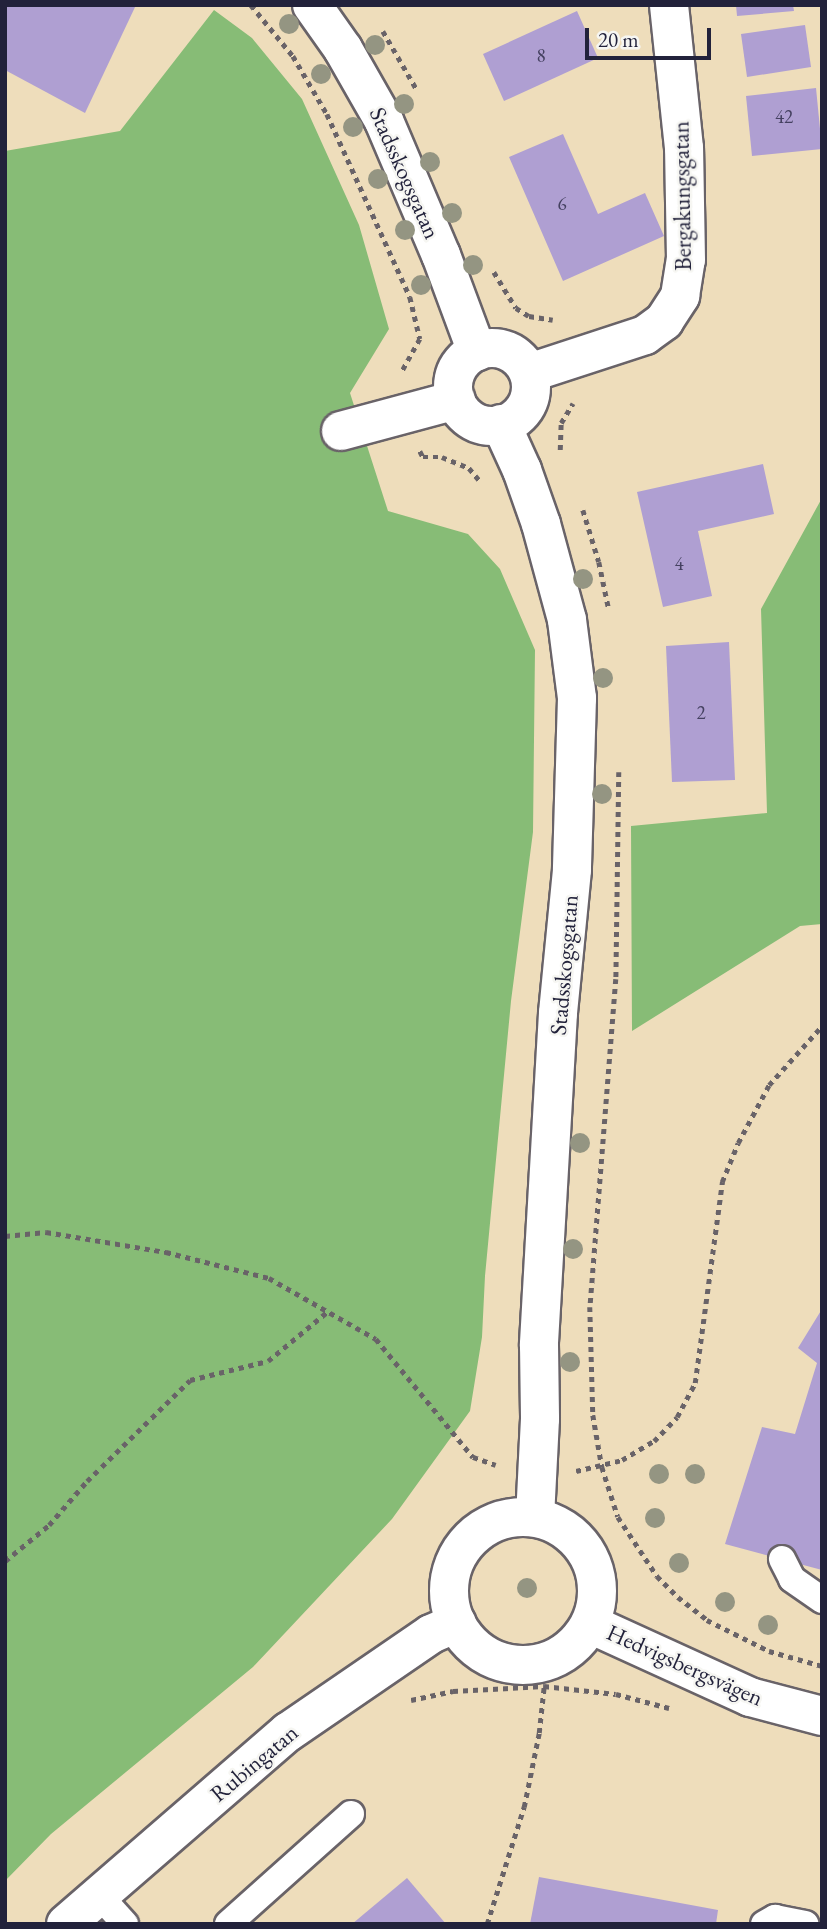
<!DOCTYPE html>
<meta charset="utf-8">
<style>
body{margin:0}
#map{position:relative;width:827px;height:1929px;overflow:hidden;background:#edb;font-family:"EB Garamond",serif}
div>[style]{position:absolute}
.forest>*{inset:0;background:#87bc76}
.building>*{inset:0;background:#af9fd2}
.path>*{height:4.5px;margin-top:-2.25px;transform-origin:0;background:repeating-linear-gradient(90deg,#696368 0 5px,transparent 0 10px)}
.roads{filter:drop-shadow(2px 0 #696368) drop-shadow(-2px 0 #696368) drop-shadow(0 2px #696368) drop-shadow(0 -2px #696368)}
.lane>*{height:26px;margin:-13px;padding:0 13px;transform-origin:13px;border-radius:13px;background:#fff}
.street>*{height:38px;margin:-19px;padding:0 19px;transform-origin:19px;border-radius:19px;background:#fff}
.secondary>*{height:38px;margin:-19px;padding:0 19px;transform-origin:19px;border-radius:19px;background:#fff}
.secondary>.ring{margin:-19px;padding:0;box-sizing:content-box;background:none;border:38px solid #fff;border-radius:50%}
.trees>*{width:20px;height:20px;margin:-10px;border-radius:50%;background:#949582}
span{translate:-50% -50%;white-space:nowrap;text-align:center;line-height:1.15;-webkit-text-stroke:5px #f6f6f2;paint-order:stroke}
.number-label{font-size:19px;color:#454161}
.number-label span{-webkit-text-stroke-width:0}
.street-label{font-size:23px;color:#22223b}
.frame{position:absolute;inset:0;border:7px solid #22223b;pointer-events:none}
.scale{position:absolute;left:585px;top:28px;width:126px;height:32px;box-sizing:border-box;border:4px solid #22223b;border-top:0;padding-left:9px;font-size:21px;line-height:24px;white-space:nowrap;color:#22223b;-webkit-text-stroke:5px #f6f6f2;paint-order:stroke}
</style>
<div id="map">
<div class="forest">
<i style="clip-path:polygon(214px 10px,252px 38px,302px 99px,359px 225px,389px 329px,350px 393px,388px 511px,468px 534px,500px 569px,535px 650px,533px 832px,511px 1001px,485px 1276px,482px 1337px,470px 1411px,392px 1519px,253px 1667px,51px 1834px,5px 1881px,5px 151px,120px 131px)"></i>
<i style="clip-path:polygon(822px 498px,822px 924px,800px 926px,632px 1031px,631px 826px,767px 813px,761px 609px)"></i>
</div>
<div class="building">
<i style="clip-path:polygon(5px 5px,136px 5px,85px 113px,5px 70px)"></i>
<i style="clip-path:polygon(736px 5px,793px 5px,794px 11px,737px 16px)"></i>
<i style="clip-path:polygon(577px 11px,598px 58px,504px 101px,483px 54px)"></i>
<i style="clip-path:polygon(805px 25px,811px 67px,747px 77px,741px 34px)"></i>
<i style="clip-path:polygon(816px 88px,822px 149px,752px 156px,746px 96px)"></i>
<i style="clip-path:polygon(563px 134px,598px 214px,645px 193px,664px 236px,563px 281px,509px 157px)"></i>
<i style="clip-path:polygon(763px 464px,774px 514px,698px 531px,712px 596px,663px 607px,637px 492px)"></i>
<i style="clip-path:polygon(729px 642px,735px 780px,672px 782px,666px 646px)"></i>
<i style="clip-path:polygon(822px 1309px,822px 1570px,725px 1544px,762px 1427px,795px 1434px,817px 1363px,798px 1348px)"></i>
<i style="clip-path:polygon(539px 1877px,718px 1910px,716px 1924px,530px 1924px)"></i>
<i style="clip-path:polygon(407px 1878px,446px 1924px,352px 1924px)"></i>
</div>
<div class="path">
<i style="left:251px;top:5px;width:66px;rotate:50.5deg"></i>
<i style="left:293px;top:56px;width:67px;rotate:59.6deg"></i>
<i style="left:327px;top:114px;width:201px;rotate:65.6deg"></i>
<i style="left:410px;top:297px;width:43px;rotate:76.6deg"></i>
<i style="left:420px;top:339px;width:38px;rotate:119deg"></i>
<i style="left:383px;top:31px;width:68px;rotate:60deg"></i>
<i style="left:494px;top:272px;width:42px;rotate:58.6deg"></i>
<i style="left:516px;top:308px;width:15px;rotate:32deg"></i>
<i style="left:529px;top:316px;width:24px;rotate:9deg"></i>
<i style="left:560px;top:450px;width:27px;rotate:-88deg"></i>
<i style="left:561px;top:423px;width:23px;rotate:-59deg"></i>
<i style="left:420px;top:451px;width:7px;rotate:63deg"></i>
<i style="left:423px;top:457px;width:19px"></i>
<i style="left:442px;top:457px;width:29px;rotate:22deg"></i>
<i style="left:469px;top:468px;width:17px;rotate:50deg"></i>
<i style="left:583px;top:510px;width:54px;rotate:72.9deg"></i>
<i style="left:599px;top:562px;width:49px;rotate:78.2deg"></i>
<i style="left:619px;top:772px;width:207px;rotate:90.8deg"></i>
<i style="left:616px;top:979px;width:329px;rotate:94.5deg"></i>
<i style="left:590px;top:1307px;width:108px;rotate:88.4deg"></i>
<i style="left:593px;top:1415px;width:53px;rotate:80.2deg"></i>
<i style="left:602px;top:1467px;width:52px;rotate:72.3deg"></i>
<i style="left:618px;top:1517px;width:71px;rotate:56.5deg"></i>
<i style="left:657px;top:1576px;width:30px;rotate:45deg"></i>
<i style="left:678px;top:1597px;width:37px;rotate:38deg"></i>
<i style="left:707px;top:1620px;width:69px;rotate:26.6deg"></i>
<i style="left:769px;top:1651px;width:55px;rotate:15.8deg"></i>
<i style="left:5px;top:1236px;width:41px;rotate:-5.6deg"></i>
<i style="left:46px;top:1232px;width:122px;rotate:9.5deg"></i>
<i style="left:166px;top:1252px;width:106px;rotate:14.2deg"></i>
<i style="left:269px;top:1278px;width:123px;rotate:29.7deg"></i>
<i style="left:376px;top:1339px;width:153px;rotate:50.6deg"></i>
<i style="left:473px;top:1457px;width:24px;rotate:19deg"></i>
<i style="left:576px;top:1471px;width:47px;rotate:-13.4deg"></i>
<i style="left:622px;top:1460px;width:37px;rotate:-31deg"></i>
<i style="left:654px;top:1441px;width:33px;rotate:-46deg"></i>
<i style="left:677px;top:1417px;width:38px;rotate:-62deg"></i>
<i style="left:695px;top:1383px;width:203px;rotate:-82.3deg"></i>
<i style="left:722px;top:1182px;width:42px;rotate:-67.7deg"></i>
<i style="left:738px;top:1143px;width:66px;rotate:-61.9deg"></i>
<i style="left:769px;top:1085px;width:79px;rotate:-48.1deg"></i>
<i style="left:5px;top:1561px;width:57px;rotate:-39.3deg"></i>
<i style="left:49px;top:1525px;width:58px;rotate:-49.2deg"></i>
<i style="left:87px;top:1481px;width:144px;rotate:-44.4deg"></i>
<i style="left:190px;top:1380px;width:80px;rotate:-13.7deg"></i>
<i style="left:268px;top:1361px;width:77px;rotate:-39.7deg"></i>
<i style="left:411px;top:1700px;width:43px;rotate:-12.1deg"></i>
<i style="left:453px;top:1691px;width:91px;rotate:-3.1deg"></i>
<i style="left:544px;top:1686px;width:72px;rotate:6.3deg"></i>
<i style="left:616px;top:1694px;width:55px;rotate:14.8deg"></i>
<i style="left:487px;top:1924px;width:123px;rotate:-72.5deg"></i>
<i style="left:524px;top:1807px;width:76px;rotate:-78.5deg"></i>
<i style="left:539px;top:1733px;width:47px;rotate:-83.9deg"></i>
</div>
<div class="roads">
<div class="lane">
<i style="left:782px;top:1559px;width:22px;rotate:63deg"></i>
<i style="left:792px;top:1579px;width:37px;rotate:35deg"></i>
<i style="left:99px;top:1895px;width:39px;rotate:48deg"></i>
<i style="left:228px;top:1924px;width:165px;rotate:-41.8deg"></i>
<i style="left:764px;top:1924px;width:13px;rotate:-29deg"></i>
<i style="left:775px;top:1918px;width:31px;rotate:11deg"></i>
</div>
<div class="street">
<i style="left:529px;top:373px;width:122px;rotate:-18.1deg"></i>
<i style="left:645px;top:335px;width:24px;rotate:-36deg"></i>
<i style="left:664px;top:321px;width:30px;rotate:-57deg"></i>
<i style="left:680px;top:296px;width:36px;rotate:-81deg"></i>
<i style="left:686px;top:260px;width:112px;rotate:-91deg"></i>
<i style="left:684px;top:148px;width:144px;rotate:-96deg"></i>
<i style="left:341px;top:431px;width:119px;rotate:-15.1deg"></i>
<i style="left:66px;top:1924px;width:294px;rotate:-40.9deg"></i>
<i style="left:288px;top:1732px;width:173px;rotate:-34.4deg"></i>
<i style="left:431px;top:1634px;width:28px;rotate:-23deg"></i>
</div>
<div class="secondary">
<i style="left:312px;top:5px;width:54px;rotate:54.8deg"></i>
<i style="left:343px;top:49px;width:83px;rotate:60.3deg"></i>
<i style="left:384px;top:121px;width:146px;rotate:67deg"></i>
<i style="left:441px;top:255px;width:103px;rotate:69.6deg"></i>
<i class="ring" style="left:453px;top:348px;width:40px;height:40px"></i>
<i style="left:501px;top:424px;width:51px;rotate:65.5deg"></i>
<i style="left:522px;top:470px;width:57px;rotate:70.6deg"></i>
<i style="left:541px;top:524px;width:99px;rotate:74.8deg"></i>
<i style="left:567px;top:620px;width:79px;rotate:82.7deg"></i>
<i style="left:577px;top:698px;width:172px;rotate:91.7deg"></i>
<i style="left:572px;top:870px;width:144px;rotate:95.6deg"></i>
<i style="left:558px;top:1013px;width:333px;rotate:93.3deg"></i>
<i style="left:539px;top:1345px;width:74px;rotate:89.2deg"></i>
<i style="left:540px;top:1419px;width:98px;rotate:92.9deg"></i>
<i class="ring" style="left:449px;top:1517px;width:110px;height:110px"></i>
<i style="left:590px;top:1624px;width:176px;rotate:24.5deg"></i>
<i style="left:750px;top:1697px;width:74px;rotate:14.8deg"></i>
</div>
</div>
<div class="trees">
<i style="left:289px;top:24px"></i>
<i style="left:375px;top:45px"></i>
<i style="left:321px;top:74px"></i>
<i style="left:404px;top:104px"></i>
<i style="left:353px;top:127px"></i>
<i style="left:430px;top:162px"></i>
<i style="left:378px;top:179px"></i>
<i style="left:452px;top:213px"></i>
<i style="left:405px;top:230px"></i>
<i style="left:473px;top:265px"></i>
<i style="left:421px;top:285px"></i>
<i style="left:583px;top:579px"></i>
<i style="left:603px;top:678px"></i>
<i style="left:602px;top:794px"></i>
<i style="left:580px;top:1143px"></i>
<i style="left:573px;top:1249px"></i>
<i style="left:570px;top:1362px"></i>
<i style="left:659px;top:1474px"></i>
<i style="left:695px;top:1474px"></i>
<i style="left:655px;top:1518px"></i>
<i style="left:679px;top:1563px"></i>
<i style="left:527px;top:1588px"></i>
<i style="left:725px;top:1602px"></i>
<i style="left:768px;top:1625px"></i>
</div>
<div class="number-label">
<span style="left:541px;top:56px">8</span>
<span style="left:784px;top:117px">42</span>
<span style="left:562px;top:204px">6</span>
<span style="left:679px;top:564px">4</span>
<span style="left:701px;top:713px">2</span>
</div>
<div class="street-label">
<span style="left:405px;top:173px;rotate:66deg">Stadsskogsgatan</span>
<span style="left:682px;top:196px;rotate:-91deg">Bergakungsgatan</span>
<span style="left:564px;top:965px;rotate:-85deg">Stadsskogsgatan</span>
<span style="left:685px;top:1665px;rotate:24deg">Hedvigsbergsvägen</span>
<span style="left:254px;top:1763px;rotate:-40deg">Rubingatan</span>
</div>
<div class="frame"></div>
<div class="scale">20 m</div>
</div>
